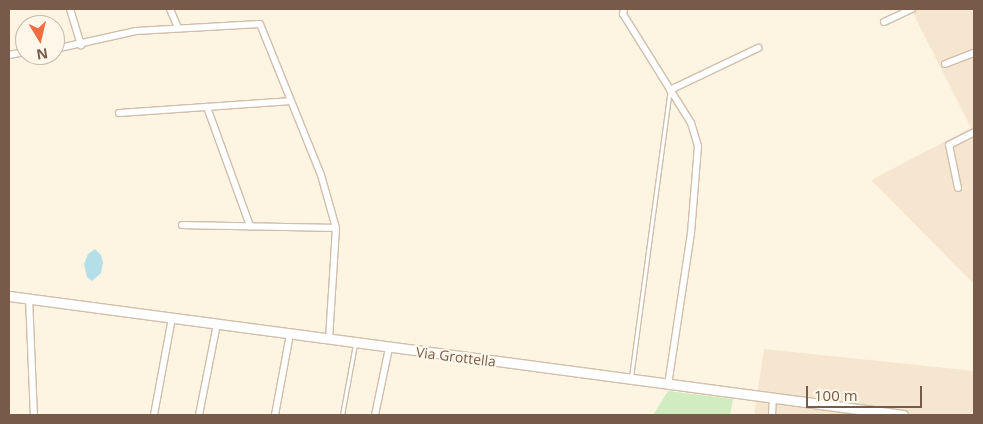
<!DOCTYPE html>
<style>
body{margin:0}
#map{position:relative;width:983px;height:424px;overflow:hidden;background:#fef4e2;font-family:"Open Sans",sans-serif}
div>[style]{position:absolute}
.residential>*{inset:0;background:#f6e6d0}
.green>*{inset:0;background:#d0ecc0}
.water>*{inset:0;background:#b5dfe8}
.roads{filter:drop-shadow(1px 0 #d1beab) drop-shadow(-1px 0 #d1beab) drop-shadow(0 1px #d1beab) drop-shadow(0 -1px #d1beab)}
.lane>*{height:3px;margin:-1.5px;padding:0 1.5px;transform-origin:1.5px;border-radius:1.5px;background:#fff}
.street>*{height:6px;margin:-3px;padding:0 3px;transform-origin:3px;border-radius:3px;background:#fff}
.secondary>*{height:9px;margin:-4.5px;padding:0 4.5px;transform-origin:4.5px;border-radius:4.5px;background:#fff}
span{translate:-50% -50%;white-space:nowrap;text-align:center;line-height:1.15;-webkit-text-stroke:4px #fff7ea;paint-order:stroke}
.street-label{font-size:14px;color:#775a47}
.frame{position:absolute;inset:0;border:10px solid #775a47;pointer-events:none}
.north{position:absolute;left:15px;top:15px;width:50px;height:50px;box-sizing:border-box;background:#fff7ea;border:1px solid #c9b8a9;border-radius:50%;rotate:171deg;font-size:14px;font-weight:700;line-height:20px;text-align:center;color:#775a47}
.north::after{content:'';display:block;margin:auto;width:18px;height:22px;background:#ef6d40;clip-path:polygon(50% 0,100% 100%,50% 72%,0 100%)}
.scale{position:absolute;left:806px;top:386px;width:116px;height:22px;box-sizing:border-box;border:2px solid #775a47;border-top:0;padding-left:6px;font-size:15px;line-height:18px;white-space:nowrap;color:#775a47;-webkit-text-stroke:4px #fff7ea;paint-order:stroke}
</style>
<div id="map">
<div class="residential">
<i style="clip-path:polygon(911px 9px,974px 9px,974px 284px,871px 180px,971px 128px)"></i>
<i style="clip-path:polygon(764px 349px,974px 371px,974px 415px,754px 415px)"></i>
</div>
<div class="green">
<i style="clip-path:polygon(668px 391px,733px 399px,730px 415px,653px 415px)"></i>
</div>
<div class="water">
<i style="clip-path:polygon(95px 249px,101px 255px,103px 263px,101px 273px,92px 281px,87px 277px,84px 264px,88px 254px)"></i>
</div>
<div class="roads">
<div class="lane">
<i style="left:631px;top:377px;width:290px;rotate:-82.3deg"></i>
<i style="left:342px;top:415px;width:72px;rotate:-79.6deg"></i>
</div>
<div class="street">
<i style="left:70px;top:9px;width:38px;rotate:73deg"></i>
<i style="left:170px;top:9px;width:21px;rotate:67deg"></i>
<i style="left:624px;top:9px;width:5px;rotate:101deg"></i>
<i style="left:623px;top:14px;width:128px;rotate:58deg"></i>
<i style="left:691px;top:123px;width:24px;rotate:73deg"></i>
<i style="left:698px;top:146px;width:87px;rotate:94.6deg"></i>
<i style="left:691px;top:233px;width:154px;rotate:98.6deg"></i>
<i style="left:884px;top:22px;width:31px;rotate:-25deg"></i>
<i style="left:55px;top:49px;width:83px;rotate:-12.5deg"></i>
<i style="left:136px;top:31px;width:124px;rotate:-3.2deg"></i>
<i style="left:260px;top:24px;width:163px;rotate:68deg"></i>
<i style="left:321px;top:175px;width:55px;rotate:74.2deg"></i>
<i style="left:336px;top:228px;width:112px;rotate:93.6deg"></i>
<i style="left:9px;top:55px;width:16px;rotate:-11deg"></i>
<i style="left:945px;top:64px;width:31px;rotate:-21deg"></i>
<i style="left:670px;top:90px;width:98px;rotate:-25.5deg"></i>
<i style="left:207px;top:107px;width:127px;rotate:70.1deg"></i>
<i style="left:119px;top:113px;width:170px;rotate:-4deg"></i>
<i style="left:958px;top:188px;width:44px;rotate:-101.8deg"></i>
<i style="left:949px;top:145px;width:28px;rotate:-27deg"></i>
<i style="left:182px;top:225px;width:154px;rotate:1.1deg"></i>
<i style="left:29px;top:298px;width:117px;rotate:87.6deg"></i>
<i style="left:154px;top:415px;width:99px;rotate:-79.5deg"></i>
<i style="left:199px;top:415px;width:93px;rotate:-78.8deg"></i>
<i style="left:275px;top:415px;width:82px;rotate:-79.5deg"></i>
<i style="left:375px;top:415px;width:68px;rotate:-78.2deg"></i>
<i style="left:772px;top:415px;width:17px;rotate:-87deg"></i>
</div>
<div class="secondary">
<i style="left:9px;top:296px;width:902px;rotate:7.58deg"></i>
</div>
</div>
<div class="street-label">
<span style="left:456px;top:357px;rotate:7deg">Via Grottella</span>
</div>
<div class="frame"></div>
<div class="north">N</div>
<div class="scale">100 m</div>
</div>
